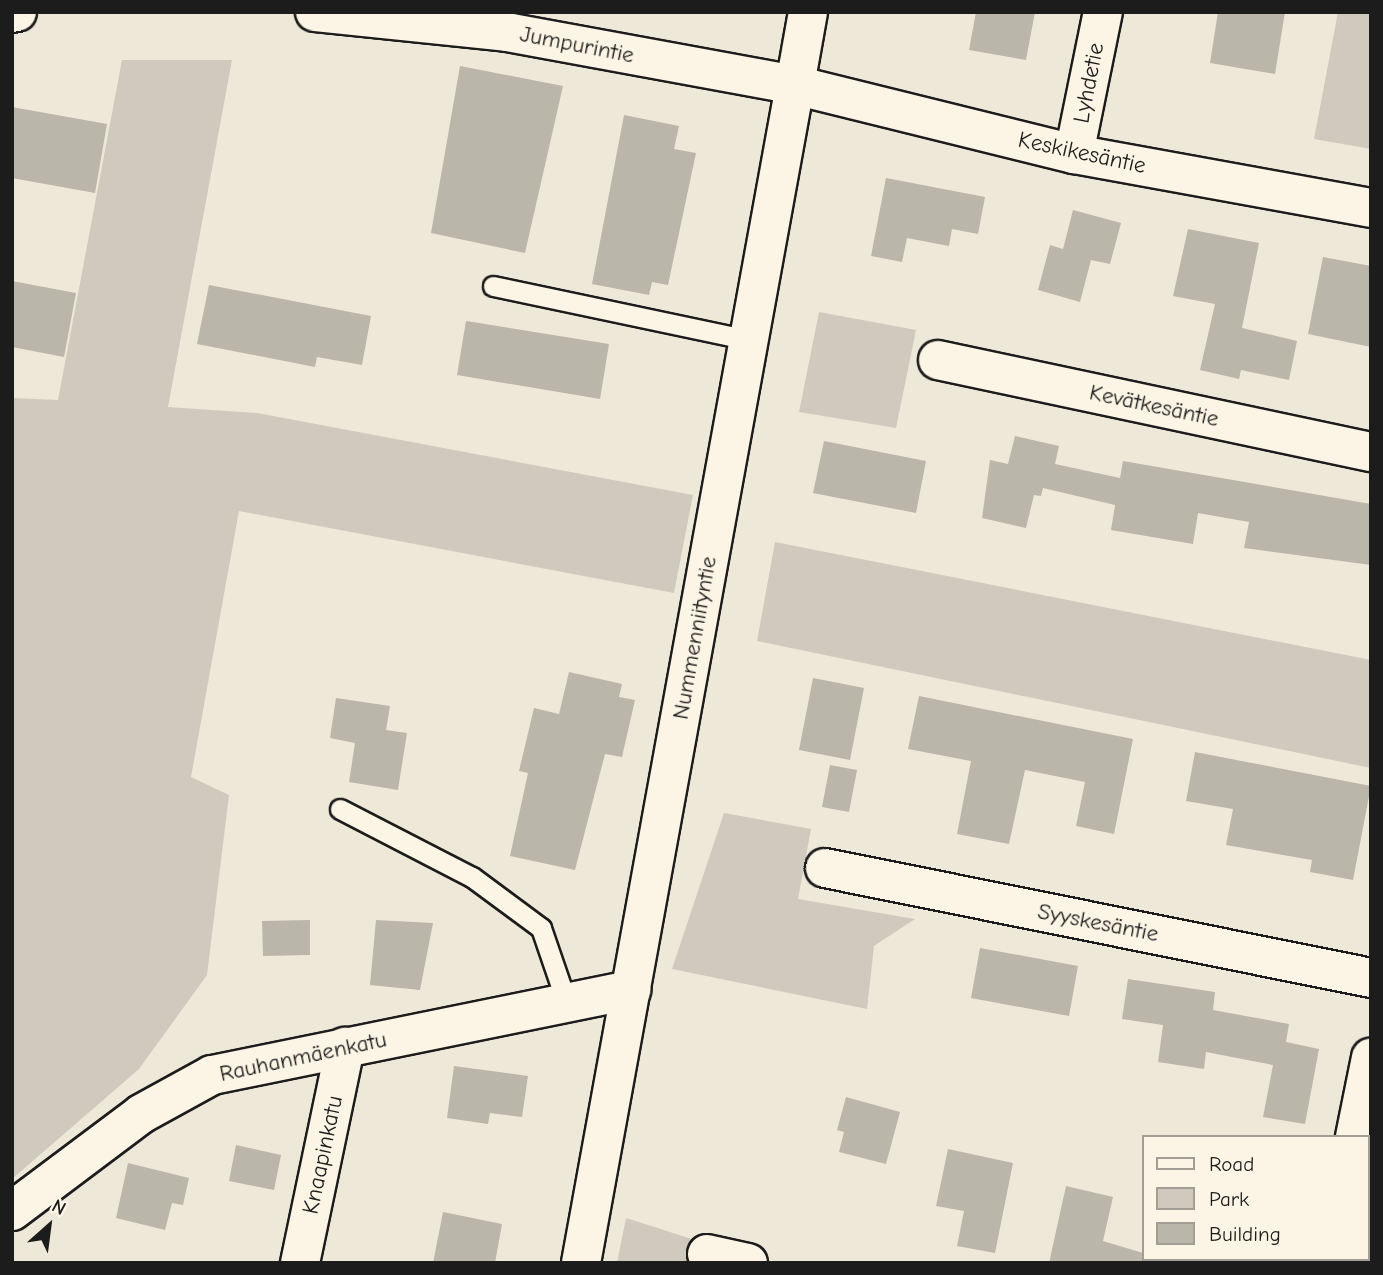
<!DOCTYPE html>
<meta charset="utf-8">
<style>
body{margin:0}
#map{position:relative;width:1383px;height:1275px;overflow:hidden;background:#eee8d9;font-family:"Comic Neue",sans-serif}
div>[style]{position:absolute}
.green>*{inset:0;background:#cfcabd}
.building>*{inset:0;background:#bab6aa}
.roads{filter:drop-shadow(2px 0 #1c1c1c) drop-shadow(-2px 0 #1c1c1c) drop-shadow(0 2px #1c1c1c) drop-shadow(0 -2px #1c1c1c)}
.service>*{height:19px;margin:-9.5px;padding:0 9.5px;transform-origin:9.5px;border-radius:9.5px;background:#fcf5e5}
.minor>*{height:38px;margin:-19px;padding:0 19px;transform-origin:19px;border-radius:19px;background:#fcf5e5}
.tertiary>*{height:38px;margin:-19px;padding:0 19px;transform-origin:19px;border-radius:19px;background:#fcf5e5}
span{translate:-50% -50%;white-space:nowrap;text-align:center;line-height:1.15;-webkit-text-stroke:7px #fcf5e5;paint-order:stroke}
.street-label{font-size:23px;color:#1c1c1c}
.frame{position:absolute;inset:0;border:14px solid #1c1c1c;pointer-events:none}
.legend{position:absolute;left:1142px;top:1135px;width:228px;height:126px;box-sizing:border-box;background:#fcf5e5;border:2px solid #a29e95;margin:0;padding:9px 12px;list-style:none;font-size:21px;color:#1c1c1c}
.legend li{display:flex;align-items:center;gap:14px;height:35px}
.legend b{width:35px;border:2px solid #a29e95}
.north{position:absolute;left:14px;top:1191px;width:70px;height:70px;-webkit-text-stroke:5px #fcf5e5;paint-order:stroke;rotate:28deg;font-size:19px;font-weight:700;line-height:28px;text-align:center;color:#1c1c1c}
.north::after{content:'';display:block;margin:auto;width:24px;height:32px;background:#1c1c1c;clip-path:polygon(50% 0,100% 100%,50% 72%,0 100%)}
</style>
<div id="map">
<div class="green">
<i style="clip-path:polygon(1338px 12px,1371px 12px,1371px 149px,1314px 139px)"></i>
<i style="clip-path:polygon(122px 60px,232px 60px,168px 407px,257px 413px,693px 495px,674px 593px,239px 511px,191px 777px,229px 795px,207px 975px,139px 1069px,12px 1179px,12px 398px,58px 400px)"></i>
<i style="clip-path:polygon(819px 312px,916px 330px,896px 428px,799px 412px)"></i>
<i style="clip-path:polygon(775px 542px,1371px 660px,1371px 768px,757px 641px)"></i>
<i style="clip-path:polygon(724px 813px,811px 829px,798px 899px,915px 919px,874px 946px,867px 1009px,672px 969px)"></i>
<i style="clip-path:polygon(626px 1218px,692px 1239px,691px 1263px,617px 1263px)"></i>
</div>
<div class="building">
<i style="clip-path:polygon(976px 12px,1035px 12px,1026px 60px,969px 50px)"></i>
<i style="clip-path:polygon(1218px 12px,1285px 12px,1275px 74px,1210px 63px)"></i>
<i style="clip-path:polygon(460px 66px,563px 86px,525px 253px,431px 233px)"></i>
<i style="clip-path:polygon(12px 107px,107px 124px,95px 193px,12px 178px)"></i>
<i style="clip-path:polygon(624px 115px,679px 126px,674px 149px,696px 153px,668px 285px,652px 282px,649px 295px,592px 284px)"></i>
<i style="clip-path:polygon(886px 178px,985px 197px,978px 234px,952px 229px,949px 246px,907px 238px,902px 262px,871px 256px)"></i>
<i style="clip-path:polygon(1073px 210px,1121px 223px,1110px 264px,1091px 260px,1080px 302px,1038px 290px,1050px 245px,1063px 249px)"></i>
<i style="clip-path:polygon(1188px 229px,1259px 243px,1242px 328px,1297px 341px,1289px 380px,1241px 370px,1239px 379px,1200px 370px,1215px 304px,1173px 296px)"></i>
<i style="clip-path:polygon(1323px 257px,1371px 266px,1371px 347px,1308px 334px)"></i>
<i style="clip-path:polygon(12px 281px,76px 293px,64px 357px,12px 347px)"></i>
<i style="clip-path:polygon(209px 285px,371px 316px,362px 365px,317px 357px,315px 367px,197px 344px)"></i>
<i style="clip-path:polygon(466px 321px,609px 344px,600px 399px,457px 375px)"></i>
<i style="clip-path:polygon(1015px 436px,1059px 446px,1055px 464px,1120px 478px,1123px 461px,1371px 504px,1371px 565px,1244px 548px,1249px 522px,1198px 513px,1193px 544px,1111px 530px,1115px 505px,1043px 488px,1041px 496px,1034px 495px,1026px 528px,982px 518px,990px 460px,1008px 464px)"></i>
<i style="clip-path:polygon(824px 441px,926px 461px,916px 513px,813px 493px)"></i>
<i style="clip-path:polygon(569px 672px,622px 684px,619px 697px,635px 700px,622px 757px,605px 754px,575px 870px,510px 856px,528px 773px,519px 771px,534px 708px,559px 714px)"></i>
<i style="clip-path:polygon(813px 678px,864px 688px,850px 760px,799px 750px)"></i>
<i style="clip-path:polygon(919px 696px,1133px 739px,1114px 834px,1076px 826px,1085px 782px,1025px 770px,1009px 844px,957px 834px,971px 761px,908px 749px)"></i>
<i style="clip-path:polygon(336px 698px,390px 706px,386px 730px,407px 733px,398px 790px,349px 782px,355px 743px,330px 738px)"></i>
<i style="clip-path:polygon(1195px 752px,1371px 786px,1353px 880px,1310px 872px,1312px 860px,1226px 845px,1233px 809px,1186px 801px)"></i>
<i style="clip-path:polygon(830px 765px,857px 770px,849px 812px,822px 807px)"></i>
<i style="clip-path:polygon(310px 920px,310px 955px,263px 956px,262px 921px)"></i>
<i style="clip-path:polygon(376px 920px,433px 923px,420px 990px,370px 985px)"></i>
<i style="clip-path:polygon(980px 948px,1078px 966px,1069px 1016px,971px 998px)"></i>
<i style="clip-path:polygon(1128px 979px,1215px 992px,1213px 1010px,1289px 1024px,1286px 1042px,1319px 1049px,1305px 1124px,1263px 1117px,1273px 1065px,1206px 1052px,1204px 1069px,1158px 1062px,1163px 1025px,1122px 1019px)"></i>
<i style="clip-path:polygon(454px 1066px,528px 1076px,522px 1117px,490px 1113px,488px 1124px,447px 1118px)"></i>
<i style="clip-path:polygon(846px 1097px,900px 1112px,886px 1164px,839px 1152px,844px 1132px,837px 1130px)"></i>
<i style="clip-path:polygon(236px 1145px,281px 1155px,274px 1190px,229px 1181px)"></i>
<i style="clip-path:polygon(948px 1149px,1013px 1163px,995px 1253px,957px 1246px,964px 1211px,936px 1206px)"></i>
<i style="clip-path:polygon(128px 1163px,189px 1178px,183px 1205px,172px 1203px,165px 1230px,116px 1218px)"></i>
<i style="clip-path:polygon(1066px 1186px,1113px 1197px,1103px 1241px,1143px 1253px,1149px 1263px,1049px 1263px)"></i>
<i style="clip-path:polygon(443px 1212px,502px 1224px,495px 1263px,433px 1263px)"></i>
</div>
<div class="roads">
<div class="service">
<i style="left:493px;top:286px;width:262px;rotate:11.9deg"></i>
<i style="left:340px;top:809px;width:148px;rotate:27.3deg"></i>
<i style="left:472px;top:877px;width:86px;rotate:36.5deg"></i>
<i style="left:541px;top:928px;width:77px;rotate:71.1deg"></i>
</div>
<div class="minor">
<i style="left:1074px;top:154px;width:145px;rotate:-78.5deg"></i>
<i style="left:938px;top:360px;width:443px;rotate:12deg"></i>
<i style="left:825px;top:868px;width:557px;rotate:11.39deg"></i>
<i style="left:1355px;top:1137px;width:81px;rotate:-78.6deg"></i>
<i style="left:12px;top:1211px;width:161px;rotate:-36.9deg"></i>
<i style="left:141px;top:1114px;width:81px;rotate:-28.8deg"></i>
<i style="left:212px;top:1075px;width:428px;rotate:-11.5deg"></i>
<i style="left:707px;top:1254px;width:42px;rotate:12.4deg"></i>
<i style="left:300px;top:1263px;width:221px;rotate:-78.2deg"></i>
<i style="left:581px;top:1263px;width:1197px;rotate:-79.7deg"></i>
<i style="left:1329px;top:1263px;width:4px;rotate:-90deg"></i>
</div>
<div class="tertiary">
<i style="left:315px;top:12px;width:193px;rotate:5.9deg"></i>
<i style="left:507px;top:32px;width:293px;rotate:10.4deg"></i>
<i style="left:795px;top:85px;width:287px;rotate:13.9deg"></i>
<i style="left:1074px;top:154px;width:302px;rotate:10.3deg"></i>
<i style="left:12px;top:13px;width:5px;rotate:-11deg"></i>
<i style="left:795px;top:85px;width:74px;rotate:-79.9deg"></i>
</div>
</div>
<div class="street-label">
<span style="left:577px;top:45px;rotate:11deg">Jumpurintie</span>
<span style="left:1089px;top:83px;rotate:-79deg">Lyhdetie</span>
<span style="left:1082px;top:153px;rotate:12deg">Keskikesäntie</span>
<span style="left:1154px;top:406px;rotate:12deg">Kevätkesäntie</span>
<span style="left:695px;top:638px;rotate:-80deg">Nummenniityntie</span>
<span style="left:1098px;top:923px;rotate:11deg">Syyskesäntie</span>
<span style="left:303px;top:1057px;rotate:-12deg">Rauhanmäenkatu</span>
<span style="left:323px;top:1155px;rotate:-78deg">Knaapinkatu</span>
</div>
<div class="frame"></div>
<ul class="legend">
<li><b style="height:9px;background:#fcf5e5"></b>Road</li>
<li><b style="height:19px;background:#cfcabd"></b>Park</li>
<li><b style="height:19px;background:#bab6aa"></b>Building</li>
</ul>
<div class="north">N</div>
</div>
